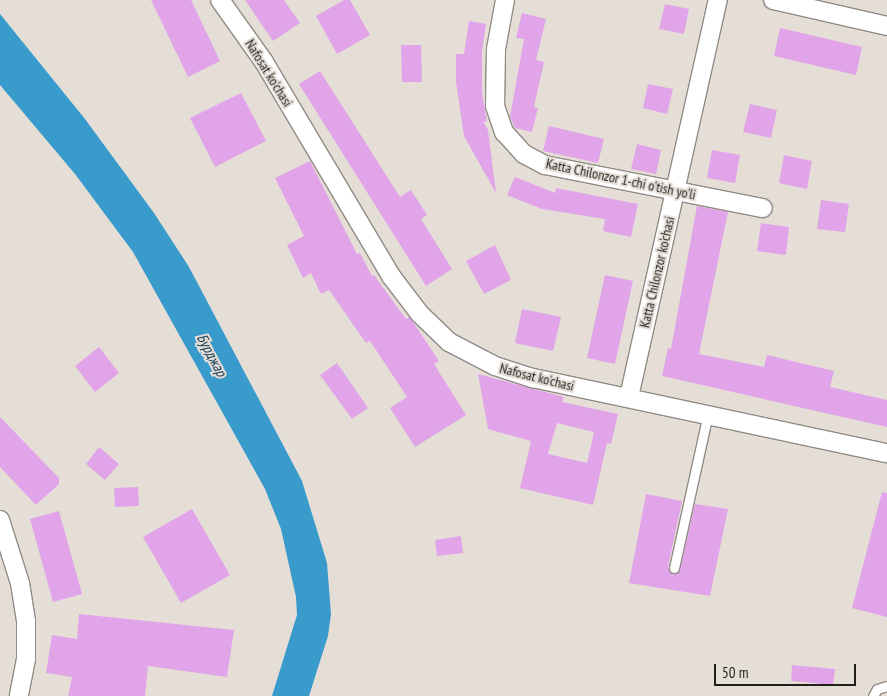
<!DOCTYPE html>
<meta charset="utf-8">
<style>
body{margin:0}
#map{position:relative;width:887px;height:696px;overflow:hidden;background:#e4ded7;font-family:"PT Sans Narrow",sans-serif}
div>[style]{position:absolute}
.water>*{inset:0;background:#399acc}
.building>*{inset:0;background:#e2a4e9}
.roads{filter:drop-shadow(1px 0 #918b85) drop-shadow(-1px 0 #918b85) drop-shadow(0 1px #918b85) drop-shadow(0 -1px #918b85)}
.service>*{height:9px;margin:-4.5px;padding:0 4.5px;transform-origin:4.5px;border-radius:4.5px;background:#fff}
.minor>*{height:18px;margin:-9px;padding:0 9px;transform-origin:9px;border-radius:9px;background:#fff}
span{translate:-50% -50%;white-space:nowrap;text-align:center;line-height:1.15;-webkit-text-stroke:4px #e4ded7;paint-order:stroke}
.street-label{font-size:14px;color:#211e1c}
.water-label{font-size:15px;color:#184056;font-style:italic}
.scale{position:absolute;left:714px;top:664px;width:142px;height:22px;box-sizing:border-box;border:2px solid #211e1c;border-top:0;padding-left:6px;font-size:15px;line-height:18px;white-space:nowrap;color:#211e1c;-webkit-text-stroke:4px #e4ded7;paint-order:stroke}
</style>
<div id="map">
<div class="water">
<i style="clip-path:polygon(0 14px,85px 119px,154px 213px,189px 267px,302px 481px,327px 563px,331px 614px,328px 636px,309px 696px,272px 696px,297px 615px,296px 597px,281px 529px,265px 489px,133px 252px,75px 174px,0 85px)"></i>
</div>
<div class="building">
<i style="clip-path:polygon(151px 0,191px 0,220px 61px,188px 77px)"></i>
<i style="clip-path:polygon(245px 0,284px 0,300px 23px,273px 41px)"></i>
<i style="clip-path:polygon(344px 0,350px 0,370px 35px,337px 54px,316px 16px)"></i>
<i style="clip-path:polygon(665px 4px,689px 9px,684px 34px,659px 29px)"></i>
<i style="clip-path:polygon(522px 13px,546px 19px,536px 60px,544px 62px,534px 107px,538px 108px,532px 132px,515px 128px,510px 117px,524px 39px,516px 38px)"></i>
<i style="clip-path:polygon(469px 21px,486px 24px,482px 51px,482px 92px,487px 122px,483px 121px,488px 130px,496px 193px,464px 136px,456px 82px,456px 54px,464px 54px)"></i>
<i style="clip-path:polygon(780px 28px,862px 47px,856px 75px,774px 56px)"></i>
<i style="clip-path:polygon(401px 45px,421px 45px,422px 82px,402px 82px)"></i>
<i style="clip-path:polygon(320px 71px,400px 197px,411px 190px,427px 215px,421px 219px,452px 269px,426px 286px,299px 84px)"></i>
<i style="clip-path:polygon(648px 84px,673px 89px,667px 114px,643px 108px)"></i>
<i style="clip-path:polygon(241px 93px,266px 141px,215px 167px,190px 118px)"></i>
<i style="clip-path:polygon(750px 104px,777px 110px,771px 138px,743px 132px)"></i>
<i style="clip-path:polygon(549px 126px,604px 139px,598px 163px,543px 151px)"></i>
<i style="clip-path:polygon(637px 144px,661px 150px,656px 174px,631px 169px)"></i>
<i style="clip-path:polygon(712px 150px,740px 155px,735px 183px,707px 178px)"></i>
<i style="clip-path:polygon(784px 155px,812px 161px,807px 189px,779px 183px)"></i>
<i style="clip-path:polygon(310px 161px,357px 254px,360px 253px,372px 276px,374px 275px,406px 319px,409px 317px,413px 322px,439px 361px,434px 364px,466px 415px,415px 447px,390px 408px,407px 397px,370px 341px,366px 343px,329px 290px,321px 294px,311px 273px,303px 278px,287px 245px,304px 236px,275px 178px)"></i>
<i style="clip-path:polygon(515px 177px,555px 193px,556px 188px,638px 204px,631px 237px,603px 231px,605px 219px,542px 209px,507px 195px)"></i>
<i style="clip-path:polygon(821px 200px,849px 204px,845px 232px,817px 229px)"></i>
<i style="clip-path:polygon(697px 206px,728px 212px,699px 354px,764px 367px,767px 355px,834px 371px,830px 387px,887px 400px,887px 427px,662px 376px,668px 348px,671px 349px)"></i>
<i style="clip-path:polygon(761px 223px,789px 227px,786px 255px,757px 251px)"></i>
<i style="clip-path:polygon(495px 245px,511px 280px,484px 294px,466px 261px)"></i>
<i style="clip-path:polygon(605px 275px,633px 281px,615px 364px,587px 358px)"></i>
<i style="clip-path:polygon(522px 309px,561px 317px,553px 351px,515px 343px)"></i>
<i style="clip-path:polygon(99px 347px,119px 373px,95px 392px,75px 366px)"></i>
<i style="clip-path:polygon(337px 363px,368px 408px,352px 419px,320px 375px)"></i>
<i style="clip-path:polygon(evenodd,478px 374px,564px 397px,562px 402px,618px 414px,611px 444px,607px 443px,593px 505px,520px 488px,531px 441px,488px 429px,478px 374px,557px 423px,594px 432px,587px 463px,548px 454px,557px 423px)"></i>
<i style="clip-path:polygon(0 417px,59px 478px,59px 484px,36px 505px,0 467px)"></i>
<i style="clip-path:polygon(99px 447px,119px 464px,105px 480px,86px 464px)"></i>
<i style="clip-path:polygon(138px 487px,139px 506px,115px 507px,114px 488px)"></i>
<i style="clip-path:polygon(882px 492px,887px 493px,887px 617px,852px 608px)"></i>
<i style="clip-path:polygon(646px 494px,682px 501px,668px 567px,673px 574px,680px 569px,695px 504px,728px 509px,710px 596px,629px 583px)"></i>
<i style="clip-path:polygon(192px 509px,230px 575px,181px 603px,143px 537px)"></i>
<i style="clip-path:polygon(59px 511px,82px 594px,53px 602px,30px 519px)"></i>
<i style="clip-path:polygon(461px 536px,463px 553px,437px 556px,435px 540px)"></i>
<i style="clip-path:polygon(79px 614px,234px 630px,227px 677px,148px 666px,145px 696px,68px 696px,72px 677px,46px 673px,52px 635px,77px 639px)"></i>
<i style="clip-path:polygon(792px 665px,835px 669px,833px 685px,791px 681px)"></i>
</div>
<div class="roads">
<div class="service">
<i style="left:674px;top:568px;width:158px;rotate:-77.6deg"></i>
<i style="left:873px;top:696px;width:8px;rotate:-60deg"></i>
<i style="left:877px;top:689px;width:10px;rotate:-17deg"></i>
</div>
<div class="minor">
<i style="left:220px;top:0;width:76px;rotate:54.6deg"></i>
<i style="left:264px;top:62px;width:249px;rotate:59.3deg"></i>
<i style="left:391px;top:276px;width:48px;rotate:52.7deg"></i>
<i style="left:420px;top:314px;width:40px;rotate:44deg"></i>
<i style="left:449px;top:342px;width:52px;rotate:27.6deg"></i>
<i style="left:495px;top:366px;width:40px;rotate:18deg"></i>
<i style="left:533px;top:378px;width:362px;rotate:12deg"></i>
<i style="left:505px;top:0;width:50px;rotate:100.4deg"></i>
<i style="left:496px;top:49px;width:57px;rotate:91deg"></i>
<i style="left:495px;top:106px;width:28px;rotate:71deg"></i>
<i style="left:504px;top:132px;width:30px;rotate:48deg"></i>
<i style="left:524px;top:154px;width:24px;rotate:28deg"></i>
<i style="left:545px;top:165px;width:222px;rotate:11.2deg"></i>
<i style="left:773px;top:0;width:117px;rotate:12.8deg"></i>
<i style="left:629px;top:397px;width:407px;rotate:-77.4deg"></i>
<i style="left:0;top:520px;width:66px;rotate:72.4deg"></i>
<i style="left:20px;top:583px;width:38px;rotate:81deg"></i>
<i style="left:26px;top:621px;width:38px;rotate:90deg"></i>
<i style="left:26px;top:659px;width:38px;rotate:101deg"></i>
</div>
</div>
<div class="street-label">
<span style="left:269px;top:73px;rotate:58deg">Nafosat ko'chasi</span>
<span style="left:621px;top:179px;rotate:12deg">Katta Chilonzor 1-chi o'tish yo'li</span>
<span style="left:657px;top:272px;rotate:-77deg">Katta Chilonzor ko'chasi</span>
<span style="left:537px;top:377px;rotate:14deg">Nafosat ko'chasi</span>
</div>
<div class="water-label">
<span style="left:212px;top:355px;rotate:62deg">Бурджар</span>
</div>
<div class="scale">50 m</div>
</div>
